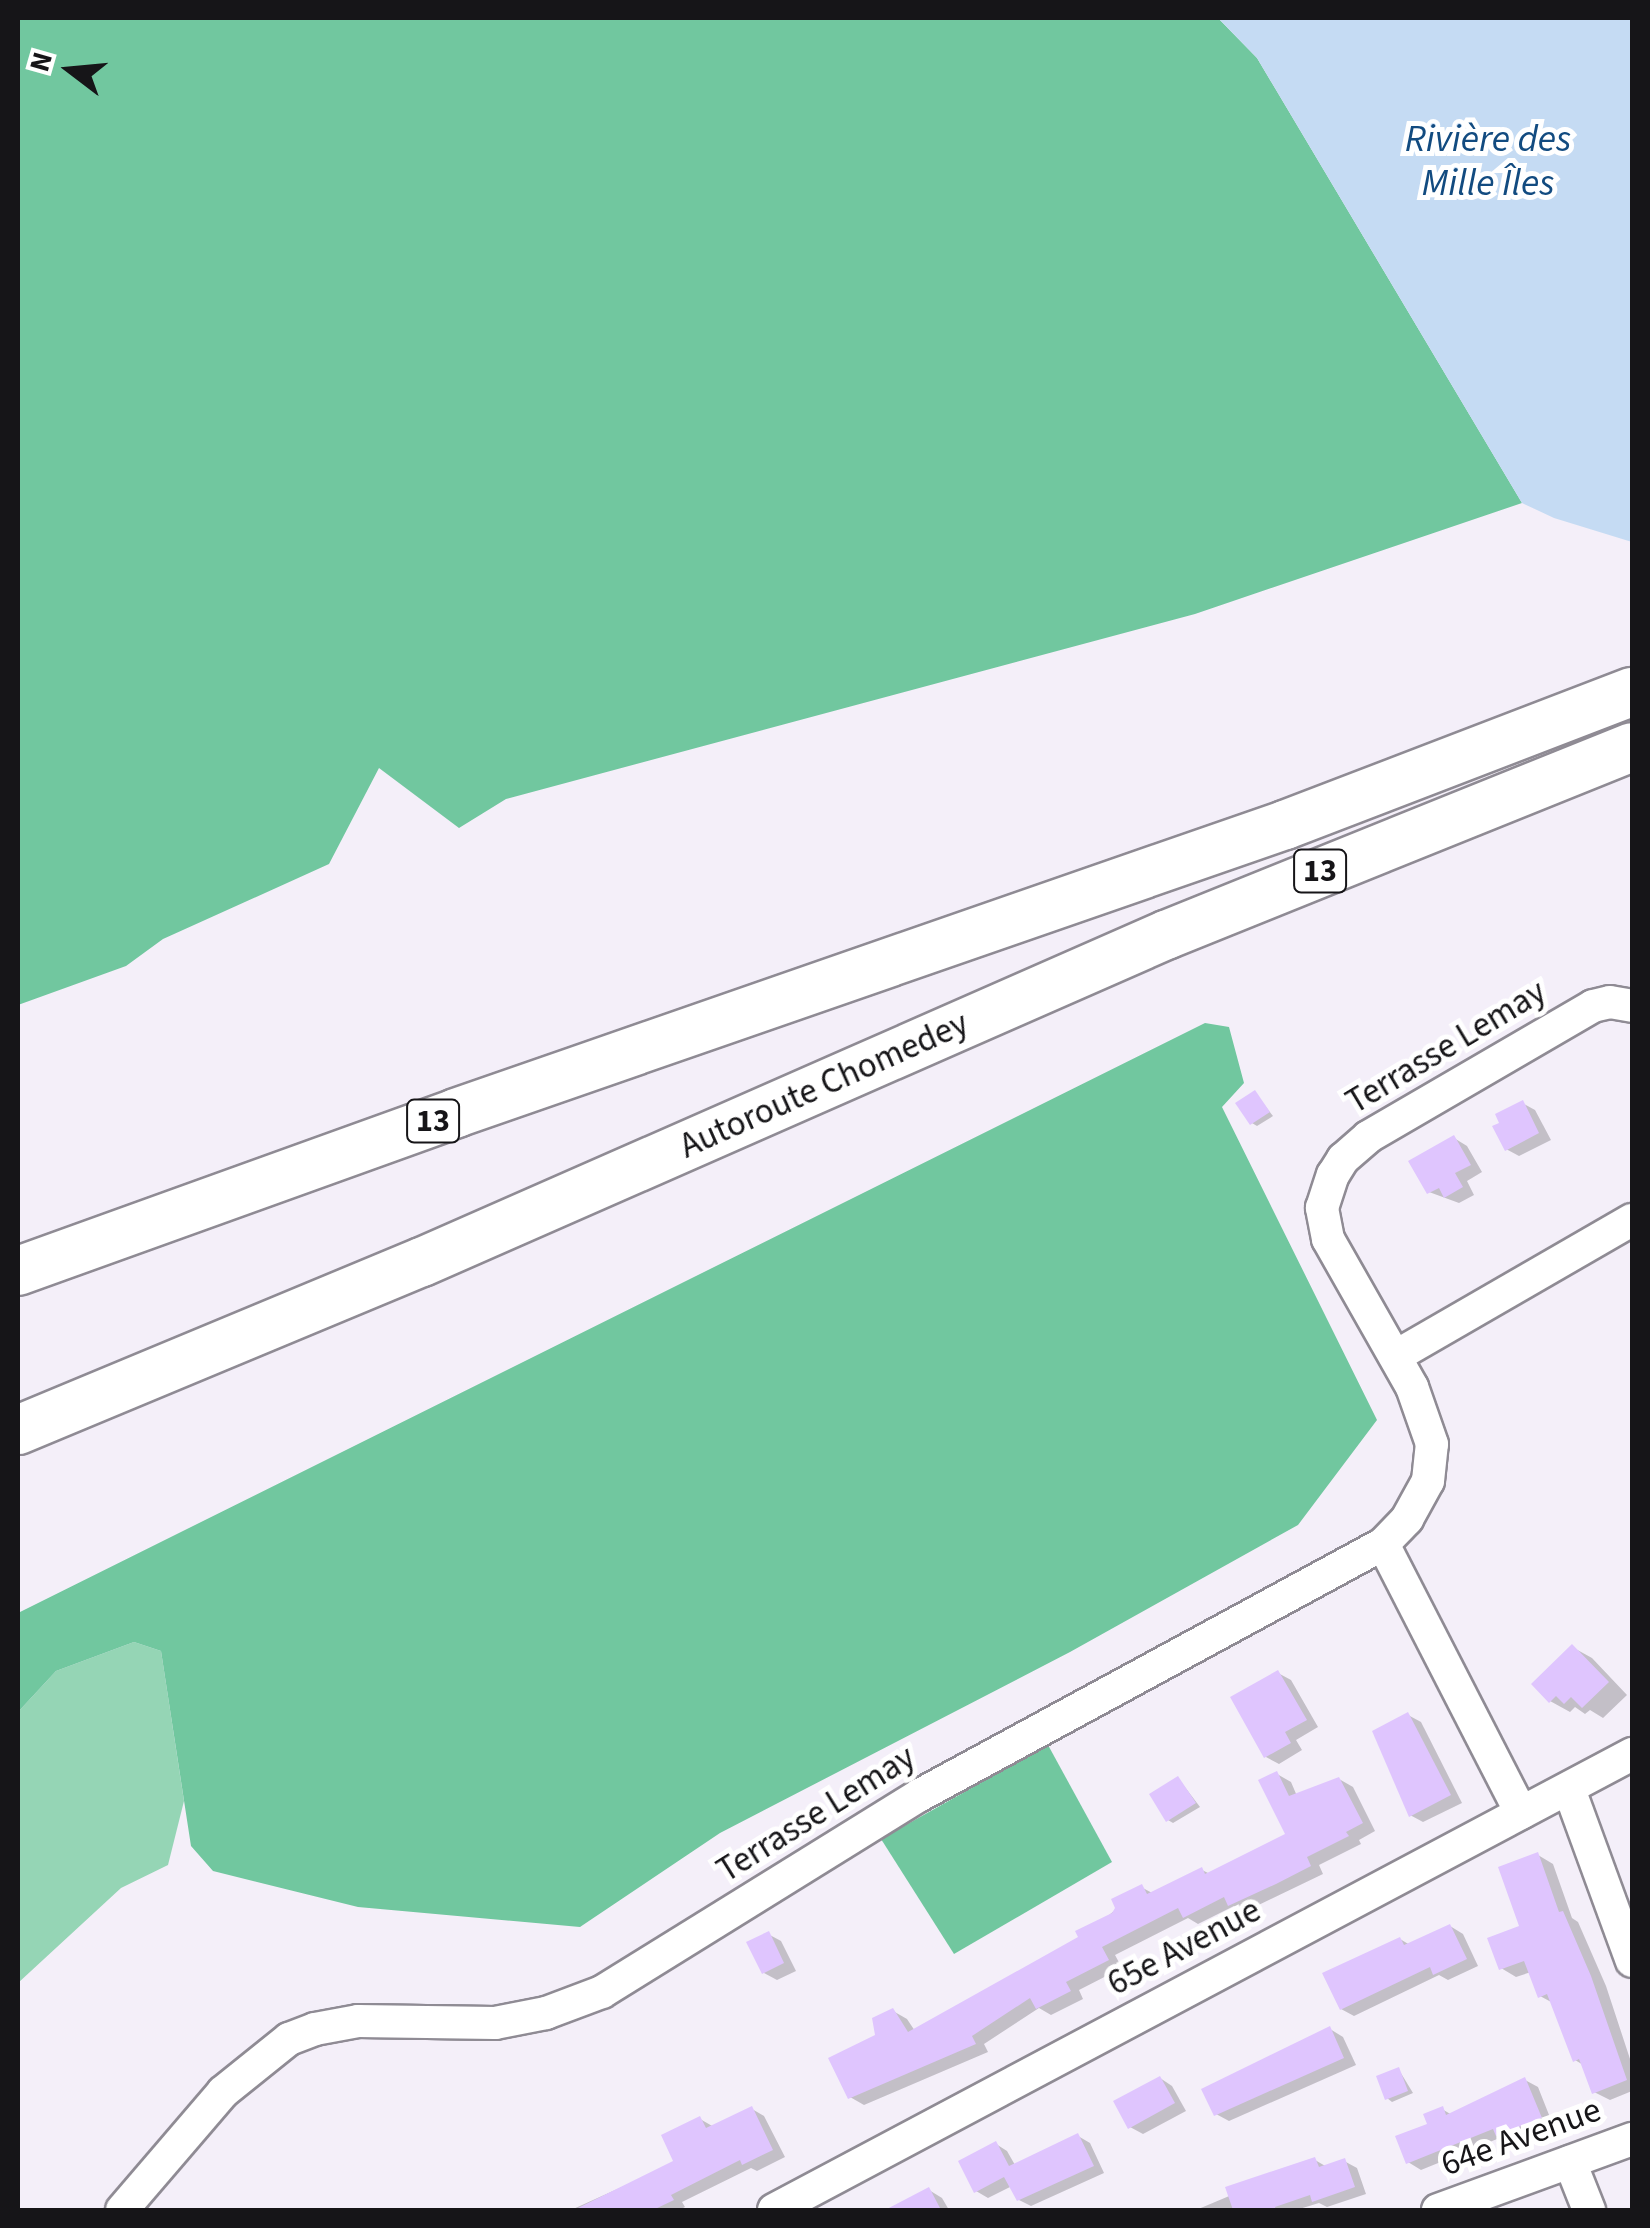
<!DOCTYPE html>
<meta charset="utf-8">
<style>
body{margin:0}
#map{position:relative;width:1650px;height:2228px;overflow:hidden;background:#f4eff9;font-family:"Source Sans 3",sans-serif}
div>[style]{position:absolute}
.green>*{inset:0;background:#95d5b5}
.forest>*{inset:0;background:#71c79f}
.water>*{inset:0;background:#c5dbf3}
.shadow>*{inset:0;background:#0003}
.building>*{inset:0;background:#dfc5fe}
.roads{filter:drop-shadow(2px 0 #8f8b94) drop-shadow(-2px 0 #8f8b94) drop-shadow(0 2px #8f8b94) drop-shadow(0 -2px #8f8b94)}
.minor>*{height:32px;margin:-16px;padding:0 16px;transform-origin:16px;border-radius:16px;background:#fff}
.highway>*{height:48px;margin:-24px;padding:0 24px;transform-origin:24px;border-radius:24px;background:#fff}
span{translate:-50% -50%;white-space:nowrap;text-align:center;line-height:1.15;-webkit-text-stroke:10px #fff;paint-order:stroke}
.shield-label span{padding:2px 8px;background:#fff;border:2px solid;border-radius:8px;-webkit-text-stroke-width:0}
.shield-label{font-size:32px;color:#161518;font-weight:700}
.street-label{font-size:35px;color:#161518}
.water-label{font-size:38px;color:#124b80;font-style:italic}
.frame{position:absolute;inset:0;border:20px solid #161518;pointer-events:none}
.north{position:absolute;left:20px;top:20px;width:100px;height:100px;-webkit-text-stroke:8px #fff;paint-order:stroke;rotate:286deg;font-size:28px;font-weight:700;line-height:40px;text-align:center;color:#161518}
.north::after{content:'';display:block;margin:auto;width:35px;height:45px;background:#161518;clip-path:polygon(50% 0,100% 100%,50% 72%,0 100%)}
</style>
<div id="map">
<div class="green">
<i style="clip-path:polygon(134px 1642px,161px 1651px,184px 1801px,168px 1865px,121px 1888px,18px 1983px,18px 1712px,56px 1671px)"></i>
</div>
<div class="forest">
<i style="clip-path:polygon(18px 18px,1218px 18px,1257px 58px,1522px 503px,1195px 614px,506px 799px,459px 828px,379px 768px,329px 864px,163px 939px,126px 966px,18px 1005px)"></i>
<i style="clip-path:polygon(1205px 1023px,1229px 1027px,1244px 1083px,1222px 1107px,1377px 1420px,1298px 1525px,1070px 1652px,720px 1833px,580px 1927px,358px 1907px,213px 1871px,191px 1846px,161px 1651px,134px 1642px,56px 1671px,18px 1712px,18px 1613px)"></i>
<i style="clip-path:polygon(1048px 1745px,1112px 1862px,954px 1954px,881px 1839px)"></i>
</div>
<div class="water">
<i style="clip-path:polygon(1218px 18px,1632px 18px,1632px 542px,1554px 518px,1522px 503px,1257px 58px)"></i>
</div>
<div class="shadow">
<i style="clip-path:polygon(1255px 1093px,1273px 1116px,1257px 1126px,1252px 1123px)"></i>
<i style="clip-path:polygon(1522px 1103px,1535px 1110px,1551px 1140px,1519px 1156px,1506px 1149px)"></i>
<i style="clip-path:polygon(1454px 1138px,1467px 1146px,1482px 1172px,1467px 1181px,1474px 1195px,1459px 1203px,1429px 1192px)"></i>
<i style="clip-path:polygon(1572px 1647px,1592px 1658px,1627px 1695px,1603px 1718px,1590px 1710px,1585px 1714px,1575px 1707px,1570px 1712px,1550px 1701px)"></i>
<i style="clip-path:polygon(1278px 1673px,1291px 1680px,1318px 1727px,1296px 1740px,1302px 1750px,1279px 1764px,1266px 1757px)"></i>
<i style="clip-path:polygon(1408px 1715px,1421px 1722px,1462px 1803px,1423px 1822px,1410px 1815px)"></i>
<i style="clip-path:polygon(1277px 1774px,1291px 1782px,1297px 1796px,1339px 1779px,1353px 1787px,1375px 1831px,1359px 1840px,1361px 1844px,1319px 1865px,1323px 1874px,1244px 1912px,1234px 1906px,1198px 1924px,1188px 1918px,1115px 1955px,1122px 1968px,1079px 1990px,1083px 1999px,1051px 2015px,1039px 2008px,984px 2044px,988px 2052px,864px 2105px,850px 2097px,893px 2011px,907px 2019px,915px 2031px,1082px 1939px,1141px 1887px,1154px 1894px,1202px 1870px,1210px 1874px,1288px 1835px)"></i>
<i style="clip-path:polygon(1178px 1778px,1200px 1807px,1173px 1823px,1168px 1820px)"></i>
<i style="clip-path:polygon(1538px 1855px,1553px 1864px,1572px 1918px,1578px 1922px,1606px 1986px,1632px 2065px,1632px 2091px,1610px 2100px,1594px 2092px,1585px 2066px,1575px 2060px,1553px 2003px,1540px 1996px,1531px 1972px,1516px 1977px,1501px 1968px,1523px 1928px)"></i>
<i style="clip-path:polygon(1450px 1926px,1463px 1934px,1478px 1966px,1448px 1980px,1439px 1975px,1354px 2016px,1341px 2009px,1400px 1939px,1410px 1945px)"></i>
<i style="clip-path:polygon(768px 1934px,781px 1941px,796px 1971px,777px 1980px,764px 1973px)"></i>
<i style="clip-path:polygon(1330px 2029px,1343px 2037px,1356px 2065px,1229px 2121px,1216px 2114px)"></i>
<i style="clip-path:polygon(1399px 2070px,1413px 2093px,1392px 2102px,1387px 2098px)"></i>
<i style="clip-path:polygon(1160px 2078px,1172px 2086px,1186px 2111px,1143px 2134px,1130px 2127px)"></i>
<i style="clip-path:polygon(1525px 2080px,1538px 2087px,1553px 2125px,1511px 2142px,1502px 2137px,1421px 2170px,1408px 2162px,1442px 2109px,1452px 2115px)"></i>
<i style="clip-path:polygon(752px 2109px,764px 2116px,785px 2157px,757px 2171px,751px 2168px,682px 2202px,685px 2207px,679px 2210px,571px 2210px,677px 2162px,700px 2119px,714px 2127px)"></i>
<i style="clip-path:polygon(1078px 2136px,1090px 2143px,1104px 2173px,1031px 2206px,1019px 2200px,1012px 2186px,988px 2198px,976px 2191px,996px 2144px,1007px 2151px,1015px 2165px)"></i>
<i style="clip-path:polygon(1315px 2160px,1327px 2167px,1344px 2161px,1357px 2168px,1366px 2194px,1327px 2207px,1319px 2203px,1296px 2210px,1196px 2210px)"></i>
<i style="clip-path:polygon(929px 2190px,942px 2198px,949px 2210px,891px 2210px)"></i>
</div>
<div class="building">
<i style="clip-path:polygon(1255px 1090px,1270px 1112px,1250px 1125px,1235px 1103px)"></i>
<i style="clip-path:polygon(1523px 1100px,1539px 1133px,1505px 1151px,1492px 1126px,1499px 1123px,1495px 1114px)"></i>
<i style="clip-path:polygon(1454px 1135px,1471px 1165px,1455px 1173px,1463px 1187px,1444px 1198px,1439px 1188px,1427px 1194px,1408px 1161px)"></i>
<i style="clip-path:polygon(1572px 1644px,1609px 1682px,1582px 1708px,1571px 1697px,1564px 1704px,1556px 1696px,1549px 1703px,1531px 1684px)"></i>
<i style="clip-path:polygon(1278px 1670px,1307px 1720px,1285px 1732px,1291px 1743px,1264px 1758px,1230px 1697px)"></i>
<i style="clip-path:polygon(1408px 1712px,1451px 1795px,1409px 1817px,1372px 1731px)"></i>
<i style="clip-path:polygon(1277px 1771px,1289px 1796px,1339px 1777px,1363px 1823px,1346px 1832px,1349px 1836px,1307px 1857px,1311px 1866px,1276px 1884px,1228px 1906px,1224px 1897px,1183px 1918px,1178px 1908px,1102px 1947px,1109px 1960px,1066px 1982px,1071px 1991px,1036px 2009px,1030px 1998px,972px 2036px,976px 2044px,848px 2099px,828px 2058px,875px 2035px,872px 2018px,893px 2008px,908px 2032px,1078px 1937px,1075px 1931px,1112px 1913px,1115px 1908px,1111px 1899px,1142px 1884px,1147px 1894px,1202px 1867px,1205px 1874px,1285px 1834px,1258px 1780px)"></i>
<i style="clip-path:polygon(1178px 1776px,1196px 1803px,1166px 1822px,1149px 1794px)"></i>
<i style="clip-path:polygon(1538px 1852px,1559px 1912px,1563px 1911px,1591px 1976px,1627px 2080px,1592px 2094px,1579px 2059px,1573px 2062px,1547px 1994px,1538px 1998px,1524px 1961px,1499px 1970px,1487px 1938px,1519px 1926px,1498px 1867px)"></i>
<i style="clip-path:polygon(1450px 1924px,1467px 1959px,1433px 1975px,1430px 1967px,1340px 2010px,1322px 1973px,1400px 1937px,1404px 1945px)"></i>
<i style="clip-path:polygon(769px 1931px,784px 1963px,762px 1974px,746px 1942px)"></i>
<i style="clip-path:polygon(1330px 2026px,1344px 2058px,1214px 2116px,1201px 2089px)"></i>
<i style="clip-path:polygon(1399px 2067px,1408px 2091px,1385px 2100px,1376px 2076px)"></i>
<i style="clip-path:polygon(1160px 2076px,1175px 2103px,1128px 2129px,1113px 2101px)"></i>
<i style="clip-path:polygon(1525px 2077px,1542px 2118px,1496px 2136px,1493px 2129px,1406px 2164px,1395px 2136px,1427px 2124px,1423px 2114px,1443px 2106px,1446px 2115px)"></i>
<i style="clip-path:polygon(752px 2106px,773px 2150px,742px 2165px,740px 2160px,671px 2195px,674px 2200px,653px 2210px,574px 2210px,673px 2161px,661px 2135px,700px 2116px,706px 2128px)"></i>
<i style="clip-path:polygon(1078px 2133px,1094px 2166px,1017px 2201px,1004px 2177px,974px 2193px,958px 2161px,996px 2141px,1009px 2166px)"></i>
<i style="clip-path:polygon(1315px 2157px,1319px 2167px,1345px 2158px,1355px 2187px,1312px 2202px,1310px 2195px,1275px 2207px,1276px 2210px,1233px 2210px,1225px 2187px)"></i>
<i style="clip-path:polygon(929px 2187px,941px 2210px,885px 2210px)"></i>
</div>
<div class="roads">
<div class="minor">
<i style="left:1396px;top:1356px;width:272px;rotate:-30deg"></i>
<i style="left:1383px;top:1544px;width:302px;rotate:62.8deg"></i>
<i style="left:1569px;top:1789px;width:183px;rotate:69.9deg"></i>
<i style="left:1570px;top:2162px;width:52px;rotate:68.4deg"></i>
<i style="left:122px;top:2210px;width:155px;rotate:-49.4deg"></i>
<i style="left:223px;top:2092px;width:85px;rotate:-38.8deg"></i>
<i style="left:289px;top:2039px;width:28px;rotate:-21deg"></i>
<i style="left:315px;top:2029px;width:44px;rotate:-10.5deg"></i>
<i style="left:358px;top:2021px;width:137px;rotate:0.8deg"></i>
<i style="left:495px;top:2023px;width:52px;rotate:-11.1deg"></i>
<i style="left:546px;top:2013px;width:60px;rotate:-20.6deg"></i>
<i style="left:602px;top:1992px;width:374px;rotate:-31.8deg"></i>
<i style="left:920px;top:1795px;width:527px;rotate:-28.46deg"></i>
<i style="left:1383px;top:1544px;width:35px;rotate:-46deg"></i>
<i style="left:1407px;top:1519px;width:43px;rotate:-61.1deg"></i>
<i style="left:1428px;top:1481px;width:37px;rotate:-84deg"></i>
<i style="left:1432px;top:1444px;width:60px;rotate:-109.3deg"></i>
<i style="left:1412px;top:1387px;width:170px;rotate:-119.6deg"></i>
<i style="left:1328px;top:1239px;width:32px;rotate:-101deg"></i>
<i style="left:1322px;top:1208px;width:35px;rotate:-72deg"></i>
<i style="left:1333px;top:1175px;width:19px;rotate:-58deg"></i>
<i style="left:1343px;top:1159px;width:33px;rotate:-41deg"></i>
<i style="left:1368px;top:1137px;width:260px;rotate:-30.2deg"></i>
<i style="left:1593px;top:1006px;width:17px;rotate:-13deg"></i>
<i style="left:1610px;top:1002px;width:22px;rotate:10deg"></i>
<i style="left:774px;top:2210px;width:972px;rotate:-27.99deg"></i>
<i style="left:1438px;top:2210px;width:207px;rotate:-20.1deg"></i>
</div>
<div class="highway">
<i style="left:18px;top:1271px;width:466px;rotate:-19.8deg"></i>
<i style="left:456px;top:1113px;width:878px;rotate:-19.16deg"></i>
<i style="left:1285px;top:825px;width:372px;rotate:-21deg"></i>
<i style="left:18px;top:1430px;width:438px;rotate:-22.6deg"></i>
<i style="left:422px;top:1262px;width:813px;rotate:-23.73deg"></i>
<i style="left:1166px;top:935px;width:502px;rotate:-21.97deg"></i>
</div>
</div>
<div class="shield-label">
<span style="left:1320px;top:871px">13</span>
<span style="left:433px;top:1121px">13</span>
</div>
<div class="street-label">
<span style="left:1446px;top:1047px;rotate:-31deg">Terrasse Lemay</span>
<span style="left:824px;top:1085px;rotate:-24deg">Autoroute Chomedey</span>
<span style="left:816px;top:1814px;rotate:-32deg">Terrasse Lemay</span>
<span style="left:1184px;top:1947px;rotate:-28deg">65e Avenue</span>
<span style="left:1521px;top:2137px;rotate:-20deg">64e Avenue</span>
</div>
<div class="water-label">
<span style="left:1488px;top:162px">Rivière des<br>Mille Îles</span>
</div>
<div class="frame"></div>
<div class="north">N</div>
</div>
